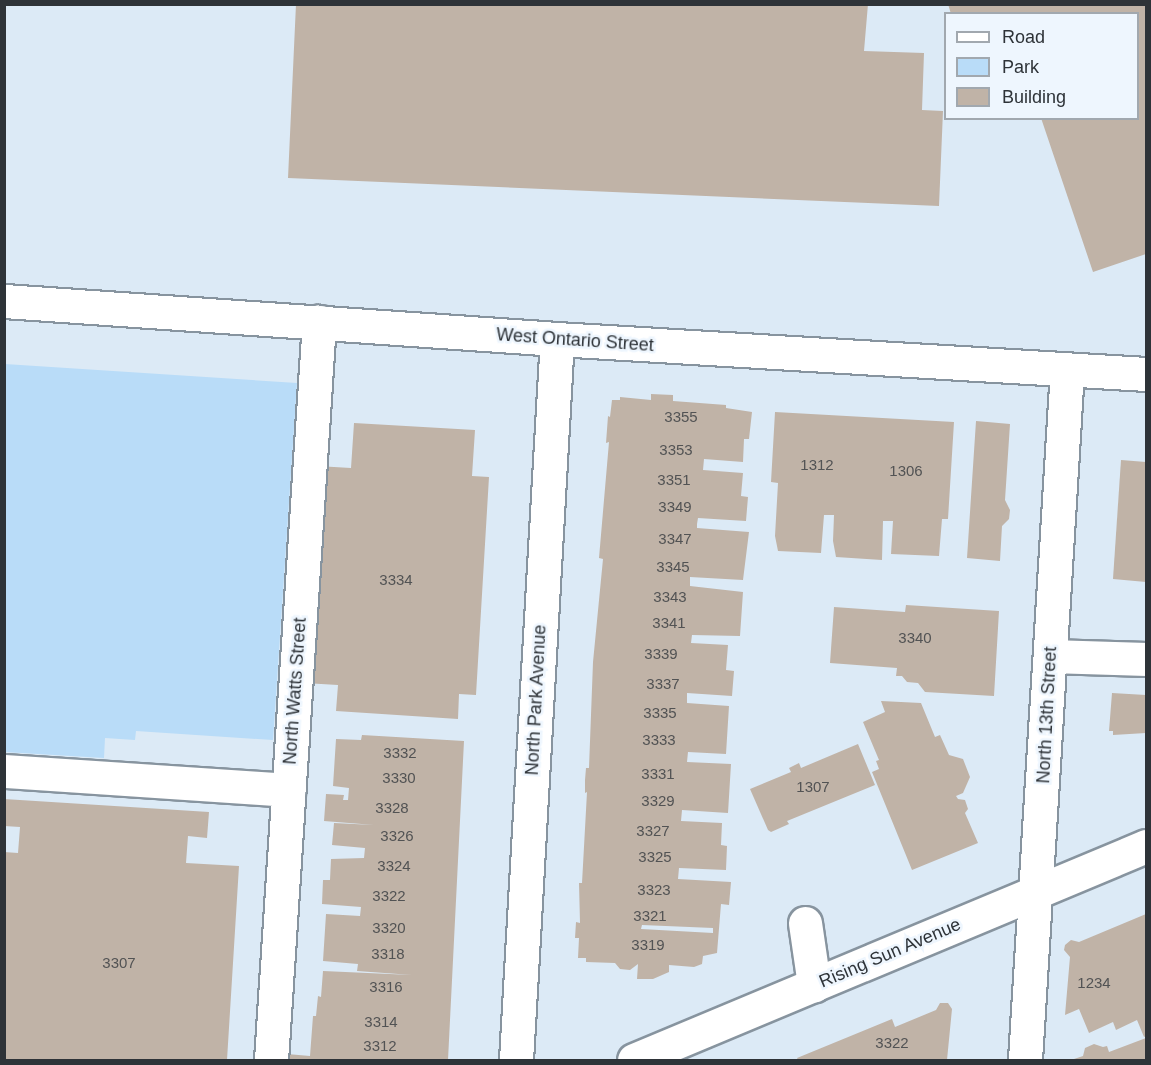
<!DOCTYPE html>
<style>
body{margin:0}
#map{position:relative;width:1151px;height:1065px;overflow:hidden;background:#dceaf6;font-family:Helvetica,sans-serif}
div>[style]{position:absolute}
.green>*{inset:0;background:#b9dcf8}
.building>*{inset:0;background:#c0b3a7}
.roads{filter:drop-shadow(2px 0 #87949f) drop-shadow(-2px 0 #87949f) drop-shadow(0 2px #87949f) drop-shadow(0 -2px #87949f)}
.minor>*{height:33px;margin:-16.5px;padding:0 16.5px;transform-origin:16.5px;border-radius:16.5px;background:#fff}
span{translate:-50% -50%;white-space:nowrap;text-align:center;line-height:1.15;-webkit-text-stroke:5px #eef6fe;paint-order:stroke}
.number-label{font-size:15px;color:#525354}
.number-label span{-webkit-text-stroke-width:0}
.street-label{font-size:18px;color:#2e3338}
.frame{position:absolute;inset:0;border:6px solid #2e3338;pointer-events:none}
.legend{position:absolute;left:944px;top:12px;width:195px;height:108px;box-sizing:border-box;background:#eef6fe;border:2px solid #a1a8af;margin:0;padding:8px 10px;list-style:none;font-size:18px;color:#2e3338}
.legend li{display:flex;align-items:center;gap:12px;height:30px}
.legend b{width:30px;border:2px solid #a1a8af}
</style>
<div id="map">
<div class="green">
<i style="clip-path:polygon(5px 364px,297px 383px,273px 740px,136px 731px,135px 740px,105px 738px,104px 758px,5px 752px)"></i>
</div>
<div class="building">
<i style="clip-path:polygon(296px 4px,868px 4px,864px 51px,924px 53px,922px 110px,943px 111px,939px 206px,288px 178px)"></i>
<i style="clip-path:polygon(948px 4px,1146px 4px,1146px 254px,1093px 272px,1041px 118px,1138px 118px,1138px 14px,951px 14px)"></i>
<i style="clip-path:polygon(evenodd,651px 394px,673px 395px,673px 401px,726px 405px,726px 408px,752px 412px,749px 439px,744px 439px,743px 462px,704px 459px,703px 470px,743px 473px,741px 496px,748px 497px,746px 521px,698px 518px,697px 524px,697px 528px,749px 532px,743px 580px,690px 577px,690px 586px,743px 592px,740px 636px,692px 635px,691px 643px,728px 645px,726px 670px,734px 671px,732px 696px,687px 693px,687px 703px,729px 706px,726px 754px,688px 752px,687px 762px,731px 764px,728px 813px,682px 810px,681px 821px,722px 823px,721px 845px,727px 846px,726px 870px,679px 868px,678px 879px,731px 882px,729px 905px,721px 904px,717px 953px,703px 956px,702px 964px,694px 967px,669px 965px,669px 972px,653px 979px,637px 979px,638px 964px,630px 970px,620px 969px,615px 963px,586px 962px,586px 958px,578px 958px,579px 938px,575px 938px,576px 922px,580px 923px,579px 883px,582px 883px,587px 792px,585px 793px,585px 780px,586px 768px,589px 768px,593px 662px,603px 559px,599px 558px,609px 442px,606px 443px,608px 416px,610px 417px,612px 400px,620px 400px,620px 397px,651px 400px,651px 394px,642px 925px,713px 928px,713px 933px,641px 929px,642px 925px)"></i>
<i style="clip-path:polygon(775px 412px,954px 422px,948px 519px,942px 519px,939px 556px,891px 554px,893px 521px,883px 521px,882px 560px,836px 557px,833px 541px,834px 515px,824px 515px,821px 553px,778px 551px,775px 536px,778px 483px,771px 482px)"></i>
<i style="clip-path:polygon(976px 421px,1010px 424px,1005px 500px,1010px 510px,1009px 519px,1002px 526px,1000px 561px,967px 558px)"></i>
<i style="clip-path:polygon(354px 423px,475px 430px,472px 476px,489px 477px,476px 695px,459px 694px,458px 719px,336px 711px,338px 685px,304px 683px,317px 466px,351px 468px)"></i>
<i style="clip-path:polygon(1121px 460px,1146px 462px,1146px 582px,1113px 579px)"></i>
<i style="clip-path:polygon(906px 605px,999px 611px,994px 696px,925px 692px,918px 683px,907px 682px,902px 676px,896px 676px,897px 668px,830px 663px,834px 607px,905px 612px)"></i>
<i style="clip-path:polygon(1112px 693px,1146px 695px,1146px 733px,1113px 735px,1113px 731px,1109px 731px)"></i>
<i style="clip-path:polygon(881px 701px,921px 703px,935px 737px,940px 735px,949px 755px,963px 759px,970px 777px,963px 793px,956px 796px,958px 799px,965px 800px,968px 809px,965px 813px,978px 843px,912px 870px,872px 772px,879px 769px,876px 761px,879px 760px,863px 722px,885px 712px)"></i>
<i style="clip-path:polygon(362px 735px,464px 741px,448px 1060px,287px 1060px,287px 1054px,310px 1056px,313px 1016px,316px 1016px,318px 996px,321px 997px,323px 971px,412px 975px,357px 971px,358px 964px,323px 961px,326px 914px,360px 916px,361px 907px,322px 904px,323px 880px,330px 880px,331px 859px,364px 858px,365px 848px,332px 845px,334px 823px,374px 825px,324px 821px,326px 794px,344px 795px,343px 800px,348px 800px,349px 788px,333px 786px,336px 739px,361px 740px)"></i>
<i style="clip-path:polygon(858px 744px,875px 785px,787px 821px,789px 824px,771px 832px,768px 830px,750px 789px,791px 772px,789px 768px,799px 763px,801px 768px)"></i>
<i style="clip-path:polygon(4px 799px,209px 812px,207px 838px,188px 836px,186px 863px,239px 866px,227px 1060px,4px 1060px,4px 852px,18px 853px,20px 827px,4px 826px)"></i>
<i style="clip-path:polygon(1146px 914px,1146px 1036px,1144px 1037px,1137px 1020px,1116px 1030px,1113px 1022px,1089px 1033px,1079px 1009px,1065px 1015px,1070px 957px,1064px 950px,1065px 945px,1071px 940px,1079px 942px)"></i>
<i style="clip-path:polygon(940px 1003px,948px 1003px,952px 1009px,947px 1060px,798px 1060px,797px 1058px,892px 1019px,895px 1027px,936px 1010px)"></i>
<i style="clip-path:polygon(1146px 1038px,1146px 1060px,1071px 1060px,1083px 1056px,1085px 1048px,1094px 1044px,1103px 1047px,1107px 1046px,1109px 1052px)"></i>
</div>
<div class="roads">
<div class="minor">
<i style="left:4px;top:301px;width:554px;rotate:3.93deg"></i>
<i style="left:557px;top:339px;width:590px;rotate:3.4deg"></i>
<i style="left:1050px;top:656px;width:96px;rotate:1.8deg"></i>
<i style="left:4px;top:771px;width:285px;rotate:3.8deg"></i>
<i style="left:805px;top:923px;width:63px;rotate:81.7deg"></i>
<i style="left:271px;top:1060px;width:740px;rotate:-86.28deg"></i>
<i style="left:516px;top:1060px;width:722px;rotate:-86.75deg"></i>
<i style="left:634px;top:1060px;width:555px;rotate:-22.68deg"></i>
<i style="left:1025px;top:1060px;width:692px;rotate:-86.52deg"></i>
</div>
</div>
<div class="number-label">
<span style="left:681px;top:417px">3355</span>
<span style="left:676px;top:450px">3353</span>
<span style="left:817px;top:465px">1312</span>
<span style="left:906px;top:471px">1306</span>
<span style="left:674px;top:480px">3351</span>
<span style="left:675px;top:507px">3349</span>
<span style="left:675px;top:539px">3347</span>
<span style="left:673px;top:567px">3345</span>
<span style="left:396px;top:580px">3334</span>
<span style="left:670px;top:597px">3343</span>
<span style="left:669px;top:623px">3341</span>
<span style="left:915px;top:638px">3340</span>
<span style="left:661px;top:654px">3339</span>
<span style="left:663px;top:684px">3337</span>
<span style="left:660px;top:713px">3335</span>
<span style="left:659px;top:740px">3333</span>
<span style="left:400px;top:753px">3332</span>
<span style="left:658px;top:774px">3331</span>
<span style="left:399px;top:778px">3330</span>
<span style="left:813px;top:787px">1307</span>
<span style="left:658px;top:801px">3329</span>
<span style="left:392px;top:808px">3328</span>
<span style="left:653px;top:831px">3327</span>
<span style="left:397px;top:836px">3326</span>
<span style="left:655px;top:857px">3325</span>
<span style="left:394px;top:866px">3324</span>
<span style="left:654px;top:890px">3323</span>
<span style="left:389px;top:896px">3322</span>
<span style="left:650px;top:916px">3321</span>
<span style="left:389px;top:928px">3320</span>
<span style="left:648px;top:945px">3319</span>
<span style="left:388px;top:954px">3318</span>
<span style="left:119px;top:963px">3307</span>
<span style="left:1094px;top:983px">1234</span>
<span style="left:386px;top:987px">3316</span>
<span style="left:381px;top:1022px">3314</span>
<span style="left:892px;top:1043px">3322</span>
<span style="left:380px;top:1046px">3312</span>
</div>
<div class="street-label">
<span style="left:575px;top:340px;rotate:4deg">West Ontario Street</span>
<span style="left:295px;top:691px;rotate:-86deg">North Watts Street</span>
<span style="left:536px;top:700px;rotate:-87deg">North Park Avenue</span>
<span style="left:1047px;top:715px;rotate:-87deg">North 13th Street</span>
<span style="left:890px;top:953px;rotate:-23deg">Rising Sun Avenue</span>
</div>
<div class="frame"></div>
<ul class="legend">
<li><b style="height:8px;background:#fff"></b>Road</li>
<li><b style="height:16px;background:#b9dcf8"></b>Park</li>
<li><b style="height:16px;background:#c0b3a7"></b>Building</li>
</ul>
</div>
